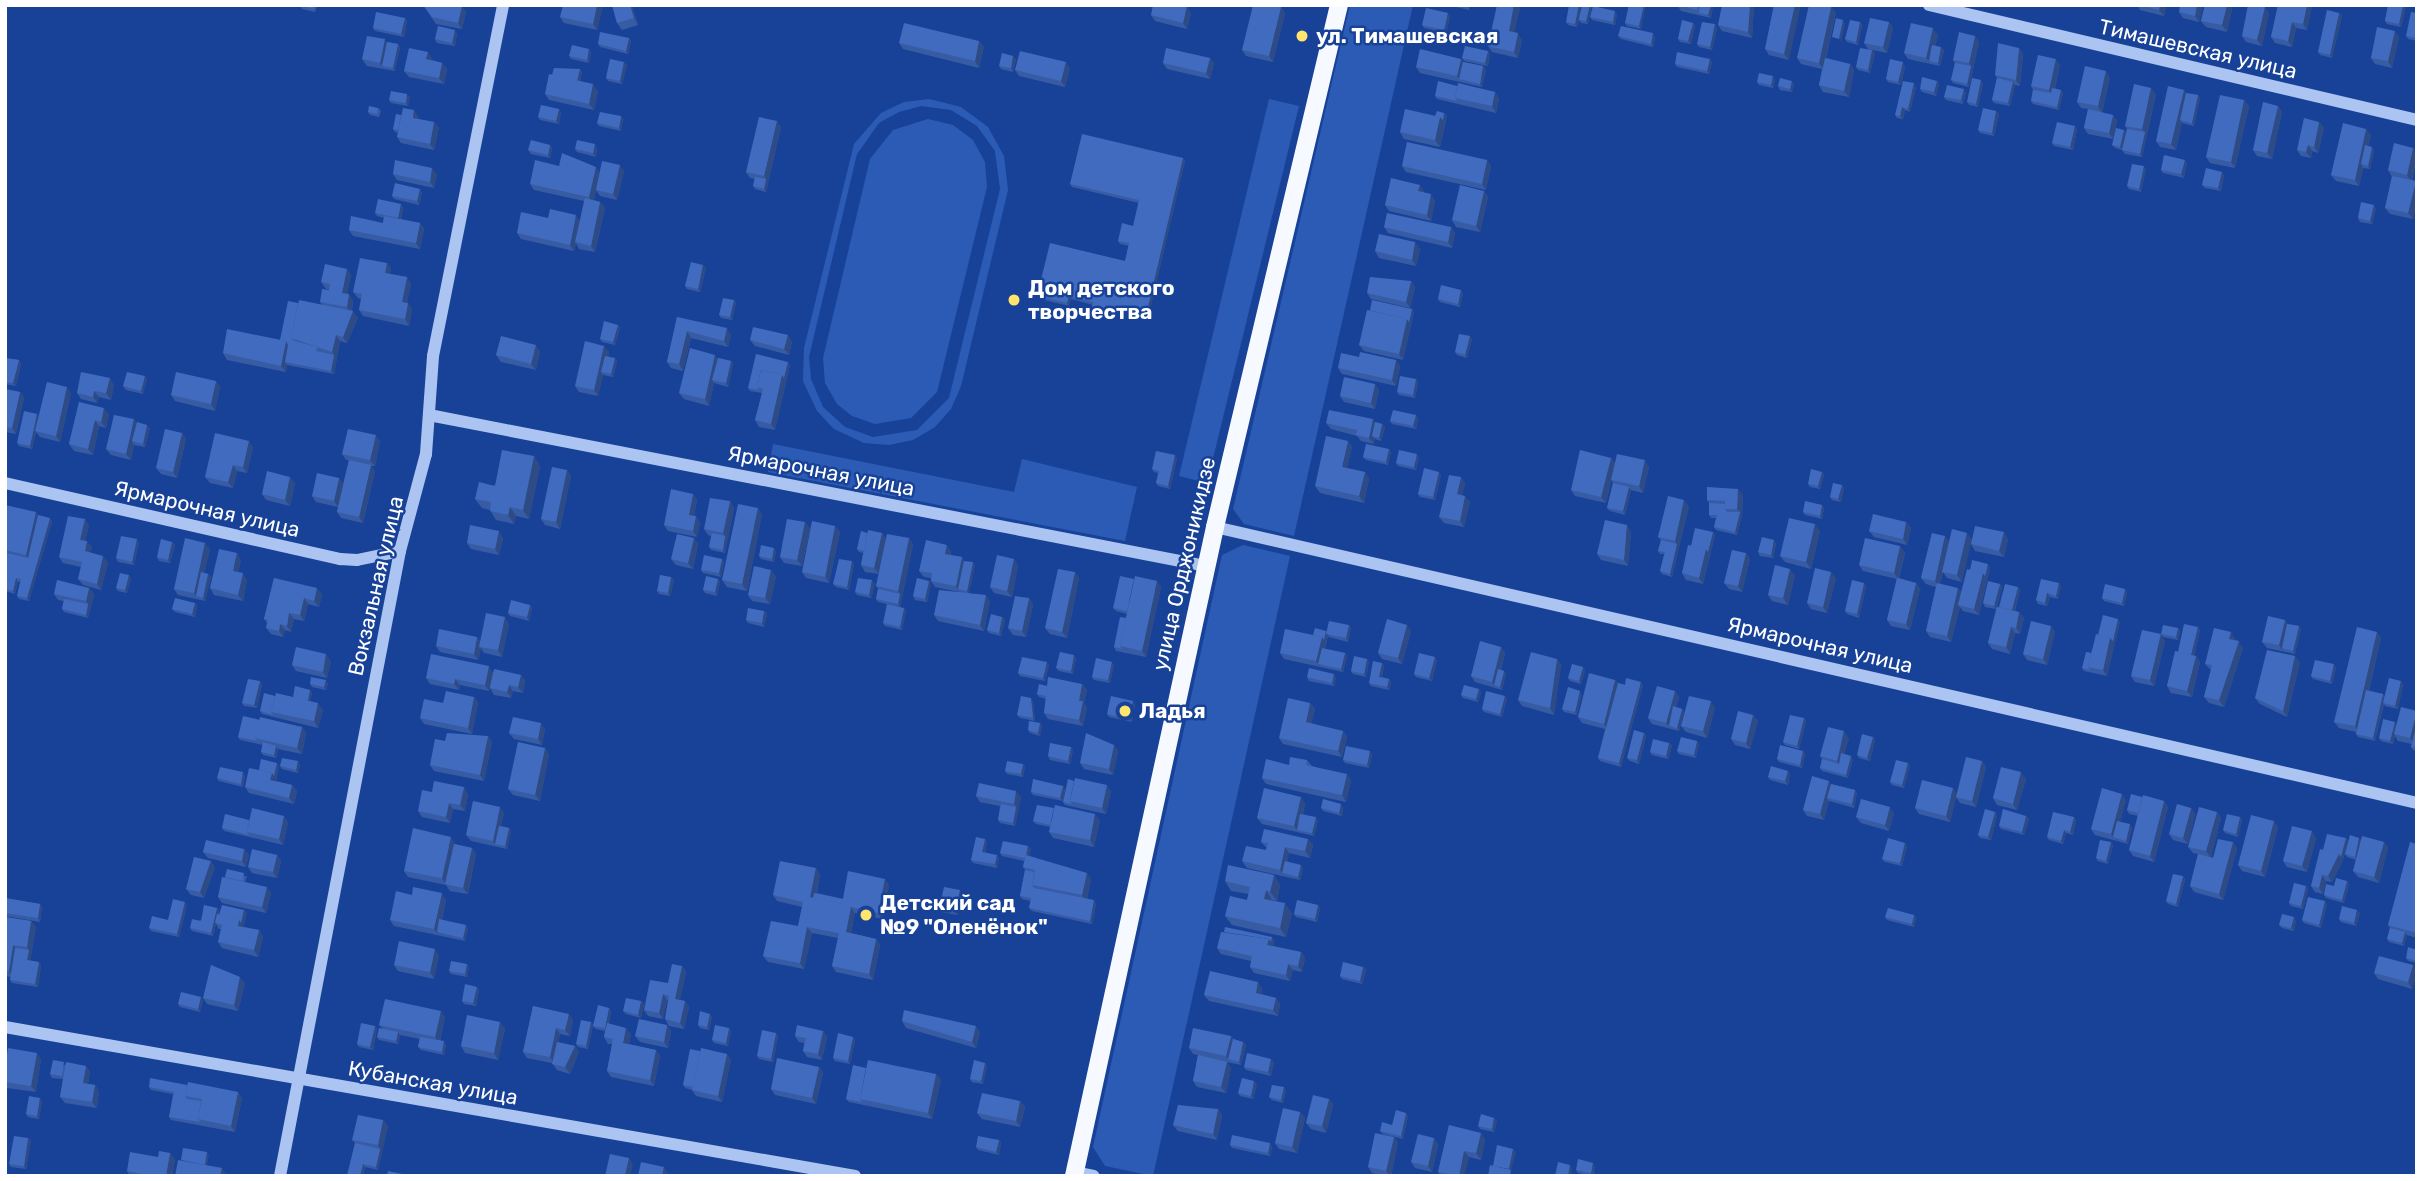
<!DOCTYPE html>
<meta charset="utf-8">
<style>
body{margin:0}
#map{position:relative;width:2422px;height:1181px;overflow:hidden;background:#184298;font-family:Rubik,sans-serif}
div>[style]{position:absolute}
.green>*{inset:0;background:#2c5bb6}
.minor>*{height:12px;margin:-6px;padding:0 6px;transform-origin:6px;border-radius:6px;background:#acc4f1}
.major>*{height:18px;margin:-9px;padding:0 9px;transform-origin:9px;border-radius:9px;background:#f6f9ff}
.wall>*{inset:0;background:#385ca4}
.shaded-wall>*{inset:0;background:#2e4b86}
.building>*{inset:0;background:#416bbf}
.dots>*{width:19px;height:19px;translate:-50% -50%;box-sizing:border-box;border:4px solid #184298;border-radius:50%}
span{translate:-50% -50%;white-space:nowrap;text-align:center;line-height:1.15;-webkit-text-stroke:5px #184298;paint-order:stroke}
.poi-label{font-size:21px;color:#fff;font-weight:700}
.left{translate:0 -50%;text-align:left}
.street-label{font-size:21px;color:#fff}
.frame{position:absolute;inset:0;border:7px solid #fff;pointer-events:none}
</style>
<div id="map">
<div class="green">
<i style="clip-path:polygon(1350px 5px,1413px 5px,1294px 536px,1244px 524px,1233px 509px)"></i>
<i style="clip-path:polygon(evenodd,929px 99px,961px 107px,988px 127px,1004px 156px,1008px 190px,961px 386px,951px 409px,935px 427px,913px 440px,889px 445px,864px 443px,834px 429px,817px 411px,803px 381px,804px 348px,854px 144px,881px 113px,904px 102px,929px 99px,921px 106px,951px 110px,977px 126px,995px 151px,1000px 189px,949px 398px,917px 430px,873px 437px,845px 427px,823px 407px,811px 379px,809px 357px,857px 154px,879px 123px,899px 112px,921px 106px)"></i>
<i style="clip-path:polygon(1269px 99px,1299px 106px,1207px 483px,1179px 476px)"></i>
<i style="clip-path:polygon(928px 119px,953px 125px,973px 140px,985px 162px,987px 187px,937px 392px,911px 418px,875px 424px,852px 416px,837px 404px,825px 383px,823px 358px,870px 159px,893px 130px)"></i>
<i style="clip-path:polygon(773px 444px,1014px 492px,1022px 459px,1137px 487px,1125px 541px,768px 472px)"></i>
<i style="clip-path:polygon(1243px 545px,1290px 556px,1153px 1176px,1105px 1166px,1093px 1147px,1222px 555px)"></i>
</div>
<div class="minor">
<i style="left:1929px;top:5px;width:501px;rotate:13.26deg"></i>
<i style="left:429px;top:415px;width:792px;rotate:11deg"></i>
<i style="left:5px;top:483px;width:344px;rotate:12.8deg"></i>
<i style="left:340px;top:559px;width:17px;rotate:3deg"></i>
<i style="left:357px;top:560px;width:44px;rotate:-11.8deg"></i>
<i style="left:1215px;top:527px;width:1233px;rotate:12.93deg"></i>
<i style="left:5px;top:1027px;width:863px;rotate:9.94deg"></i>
<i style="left:1075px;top:1172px;width:19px;rotate:12deg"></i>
<i style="left:280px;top:1176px;width:636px;rotate:-79.13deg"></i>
<i style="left:400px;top:551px;width:100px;rotate:-75deg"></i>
<i style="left:426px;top:454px;width:98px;rotate:-85.9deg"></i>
<i style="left:433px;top:356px;width:358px;rotate:-78.7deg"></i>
</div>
<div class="major">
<i style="left:1074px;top:1176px;width:664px;rotate:-77.74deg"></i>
<i style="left:1215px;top:527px;width:537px;rotate:-76.64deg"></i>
</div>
<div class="wall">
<i style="clip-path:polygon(300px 5px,317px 5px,315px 12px,302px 9px)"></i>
<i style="clip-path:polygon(423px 5px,464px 5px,463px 7px,462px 7px,466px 12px,462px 29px,436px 24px)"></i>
<i style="clip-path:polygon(603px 5px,597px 30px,564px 23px,560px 17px)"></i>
<i style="clip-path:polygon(612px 5px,632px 5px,638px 25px,622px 30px,617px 23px)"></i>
<i style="clip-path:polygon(1448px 5px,1470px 5px,1469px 10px)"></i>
<i style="clip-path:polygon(1592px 5px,1588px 24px,1581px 23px,1579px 20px,1580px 16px,1577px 27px,1568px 25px,1566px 22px)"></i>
<i style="clip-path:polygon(1629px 5px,1641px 29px,1627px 26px,1625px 23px)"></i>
<i style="clip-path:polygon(1677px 5px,1713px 5px,1711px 18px,1681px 11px)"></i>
<i style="clip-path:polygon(1754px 5px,1752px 38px,1722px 31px,1718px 25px)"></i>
<i style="clip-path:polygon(1774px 5px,1789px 60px,1769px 55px,1765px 49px)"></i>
<i style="clip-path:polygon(2137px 5px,2166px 5px,2164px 16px,2140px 10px)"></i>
<i style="clip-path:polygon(2203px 5px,2199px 22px,2183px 18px,2179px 12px)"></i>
<i style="clip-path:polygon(2205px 5px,2233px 5px,2227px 32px,2206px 27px,2201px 21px)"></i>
<i style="clip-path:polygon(2278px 5px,2312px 5px,2307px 30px,2296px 28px,2292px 47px,2275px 43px,2271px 37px)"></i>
<i style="clip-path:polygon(2388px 5px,2406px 6px,2401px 27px,2387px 24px,2385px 21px)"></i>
<i style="clip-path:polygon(1281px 7px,1285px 13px,1273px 62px,1246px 56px,1242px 50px)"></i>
<i style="clip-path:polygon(1831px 7px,1836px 13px,1826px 58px,1850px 64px,1854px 70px,1849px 97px,1823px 92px,1819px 85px,1822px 69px,1801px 64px,1797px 58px)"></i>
<i style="clip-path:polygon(1520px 8px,1514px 32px,1522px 40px,1518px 58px,1492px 52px,1488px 46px)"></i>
<i style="clip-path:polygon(1191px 13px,1187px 29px,1155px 21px,1151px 15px)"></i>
<i style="clip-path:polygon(2269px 13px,2262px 46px,2246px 42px,2242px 36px)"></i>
<i style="clip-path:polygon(2339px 13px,2342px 16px,2332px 58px,2320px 55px,2318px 52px)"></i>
<i style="clip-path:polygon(2417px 13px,2417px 41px,2408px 39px,2406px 36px)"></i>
<i style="clip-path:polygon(1617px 14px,1615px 25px,1592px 20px,1590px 17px)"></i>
<i style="clip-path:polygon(1450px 16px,1446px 33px,1424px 28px,1422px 25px)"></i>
<i style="clip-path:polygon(405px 18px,407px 21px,404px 37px,375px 31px,373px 28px)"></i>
<i style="clip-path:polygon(1860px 22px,1862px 25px,1858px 45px,1847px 42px,1845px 39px)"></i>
<i style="clip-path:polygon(1889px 22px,1893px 28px,1887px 53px,1868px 49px,1864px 43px)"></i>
<i style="clip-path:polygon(1693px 23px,1695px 26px,1691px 44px,1680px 42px,1678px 39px)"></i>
<i style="clip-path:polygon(1717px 28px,1712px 50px,1699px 47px,1697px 44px)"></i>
<i style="clip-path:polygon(457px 33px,455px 46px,437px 43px,435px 39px)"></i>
<i style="clip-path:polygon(1938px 35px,1935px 46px,1944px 50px,1940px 66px,1908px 59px,1904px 53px)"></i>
<i style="clip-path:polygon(1618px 36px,1655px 37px,1653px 47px,1621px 39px)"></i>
<i style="clip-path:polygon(1975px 36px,1979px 42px,1969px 87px,1953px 83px,1951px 80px,1955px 63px,1953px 60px)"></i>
<i style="clip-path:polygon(2399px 37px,2392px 68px,2375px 64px,2371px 58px)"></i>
<i style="clip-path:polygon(629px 38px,631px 41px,628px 54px,600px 47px,598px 44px)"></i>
<i style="clip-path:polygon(979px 41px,984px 47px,979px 68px,903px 49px,899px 43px)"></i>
<i style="clip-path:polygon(387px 42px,398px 44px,400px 47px,395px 71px,367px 66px,362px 59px)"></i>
<i style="clip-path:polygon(2019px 48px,2023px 54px,2020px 86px,2015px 85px,2010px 106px,1994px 103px,1992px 100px,1997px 78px,1995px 75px)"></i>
<i style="clip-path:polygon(1872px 50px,1875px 53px,1870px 73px,1858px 70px,1856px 67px)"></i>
<i style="clip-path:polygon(1488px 51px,1490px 54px,1488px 66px,1464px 61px,1462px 58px)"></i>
<i style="clip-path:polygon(591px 52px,589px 63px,571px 59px,569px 56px)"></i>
<i style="clip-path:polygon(432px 58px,432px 60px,442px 63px,447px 69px,444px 84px,409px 77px,404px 71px)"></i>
<i style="clip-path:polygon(1210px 58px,1214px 64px,1210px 79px,1167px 69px,1163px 63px)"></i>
<i style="clip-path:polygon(1016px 59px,1013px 72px,1001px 69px,999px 66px)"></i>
<i style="clip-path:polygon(1461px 59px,1463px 62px,1483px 66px,1486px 70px,1482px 87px,1420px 73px,1416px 67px)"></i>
<i style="clip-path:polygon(1712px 62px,1709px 74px,1677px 67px,1675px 64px)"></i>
<i style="clip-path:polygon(627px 65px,622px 84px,608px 81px,606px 78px)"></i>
<i style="clip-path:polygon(2060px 65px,2055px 88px,2063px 93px,2059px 110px,2033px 104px,2031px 101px,2033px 90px,2031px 86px)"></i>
<i style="clip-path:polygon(1905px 66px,1901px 85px,1888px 82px,1886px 79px)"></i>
<i style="clip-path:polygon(1070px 68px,1065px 87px,1019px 76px,1015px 70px)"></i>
<i style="clip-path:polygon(580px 69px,582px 72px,580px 81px,598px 91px,594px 110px,549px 100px,545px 94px,552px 75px)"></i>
<i style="clip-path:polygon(2110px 77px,2102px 113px,2113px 115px,2117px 121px,2113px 139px,2088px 134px,2084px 128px,2088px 109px,2081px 108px,2077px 102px)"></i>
<i style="clip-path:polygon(1775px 79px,1773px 88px,1759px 85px,1757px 82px)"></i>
<i style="clip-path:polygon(1937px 81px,1939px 84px,1936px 96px,1922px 92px,1920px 89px)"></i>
<i style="clip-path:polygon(1983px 83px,1978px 107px,1969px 105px,1967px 102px)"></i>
<i style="clip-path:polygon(1794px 84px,1792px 92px,1780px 90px,1778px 86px)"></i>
<i style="clip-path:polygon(1457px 86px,1495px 92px,1499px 98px,1496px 113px,1437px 99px,1435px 96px)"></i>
<i style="clip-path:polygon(1916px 87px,1910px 112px,1905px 110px,1903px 119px,1897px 118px,1895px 115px)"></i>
<i style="clip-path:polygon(2184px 90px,2186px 93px,2198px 95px,2200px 98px,2194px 126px,2182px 123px,2176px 150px,2160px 147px,2156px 141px)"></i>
<i style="clip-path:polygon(1966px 92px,1963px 104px,1946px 100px,1944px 97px)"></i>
<i style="clip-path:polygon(2156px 94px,2142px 157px,2125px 154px,2122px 150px,2127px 129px,2125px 126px)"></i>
<i style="clip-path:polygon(410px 97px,408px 106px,391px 103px,389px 100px)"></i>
<i style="clip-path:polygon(2244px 100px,2249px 106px,2235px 168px,2210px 163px,2206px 157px)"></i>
<i style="clip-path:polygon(2278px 106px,2282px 112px,2272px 159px,2257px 156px,2253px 150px)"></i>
<i style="clip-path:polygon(378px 108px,381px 111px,379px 117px,370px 115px,368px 112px)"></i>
<i style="clip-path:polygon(559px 109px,561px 113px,559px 124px,540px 120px,538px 117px)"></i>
<i style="clip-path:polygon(1996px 111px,1999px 114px,1994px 136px,1980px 133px,1978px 130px)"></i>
<i style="clip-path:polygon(1444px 113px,1447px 116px,1440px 147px,1404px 139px,1400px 132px,1435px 116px)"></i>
<i style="clip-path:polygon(401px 115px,419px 117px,418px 119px,434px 122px,439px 128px,434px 150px,401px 143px,397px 137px,398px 133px,395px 132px,393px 129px)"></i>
<i style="clip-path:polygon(621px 116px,623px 119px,621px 131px,599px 126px,597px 123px)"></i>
<i style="clip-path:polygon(2319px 122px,2324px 128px,2318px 153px,2312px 151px,2311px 158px,2301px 156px,2297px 150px)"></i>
<i style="clip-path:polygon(781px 127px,766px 192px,755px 189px,753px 186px,755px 179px,750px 178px,746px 172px)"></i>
<i style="clip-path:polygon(2077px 129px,2073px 150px,2054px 146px,2052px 143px)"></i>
<i style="clip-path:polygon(2366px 129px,2371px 135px,2368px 146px,2374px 150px,2370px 169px,2363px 168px,2359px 186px,2336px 181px,2331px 175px)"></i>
<i style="clip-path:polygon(2124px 130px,2126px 133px,2122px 150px,2115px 148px,2112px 145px)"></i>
<i style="clip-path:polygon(550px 145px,552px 148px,550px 158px,531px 154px,528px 150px)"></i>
<i style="clip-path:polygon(597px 148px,596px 157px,577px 152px,575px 149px)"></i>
<i style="clip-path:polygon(2413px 148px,2417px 153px,2417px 156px,2412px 180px,2416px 181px,2417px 182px,2417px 201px,2413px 219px,2390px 214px,2385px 208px,2392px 177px,2388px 170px)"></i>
<i style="clip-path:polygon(1183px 158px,1185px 161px,1148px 318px,1108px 308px,1106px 318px,1093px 315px,1091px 312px,1093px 305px,1071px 299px,1069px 306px,1040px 299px,1037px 296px,1125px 261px,1129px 246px,1120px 244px,1118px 241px,1133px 226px,1139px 203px,1072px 187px,1070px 184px)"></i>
<i style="clip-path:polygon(1487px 160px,1491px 166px,1486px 190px,1406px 172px,1402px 166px)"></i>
<i style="clip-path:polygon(2187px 163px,2184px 178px,2163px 173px,2161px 170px)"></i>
<i style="clip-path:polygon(559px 166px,600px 173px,624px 171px,617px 200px,600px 196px,596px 190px,594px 200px,600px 202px,605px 208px,595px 252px,579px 249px,576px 243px,574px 251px,521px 239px,517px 233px,548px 218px,580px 220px,584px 201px,534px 190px,530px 184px)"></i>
<i style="clip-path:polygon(2146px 169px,2141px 192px,2129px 189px,2127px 186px)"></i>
<i style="clip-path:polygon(393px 174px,437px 174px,434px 188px,397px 180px)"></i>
<i style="clip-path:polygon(2224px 175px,2221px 191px,2205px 188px,2202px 185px)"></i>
<i style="clip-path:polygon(1424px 191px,1424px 193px,1435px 201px,1431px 221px,1389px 211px,1385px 205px)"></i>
<i style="clip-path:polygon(1484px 191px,1488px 197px,1480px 232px,1456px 227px,1452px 220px)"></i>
<i style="clip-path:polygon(422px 192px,419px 205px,394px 199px,392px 196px)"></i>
<i style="clip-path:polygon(403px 207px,401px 219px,420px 223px,424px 229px,420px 249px,353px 236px,349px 230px,383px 223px,384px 218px,377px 216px,375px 213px)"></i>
<i style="clip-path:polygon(2376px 208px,2372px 224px,2360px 222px,2358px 218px)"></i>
<i style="clip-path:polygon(1384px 227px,1451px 227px,1455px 233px,1452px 248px,1388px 233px)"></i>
<i style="clip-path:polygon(1415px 242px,1420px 249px,1416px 266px,1379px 258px,1375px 251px)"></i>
<i style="clip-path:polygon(387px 263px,391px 269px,390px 274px,407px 277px,411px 284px,407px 303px,412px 309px,409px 326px,363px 316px,359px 310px,361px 299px,358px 298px,353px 292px)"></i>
<i style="clip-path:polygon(706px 268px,700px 292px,687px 289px,685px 286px)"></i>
<i style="clip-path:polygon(347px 269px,351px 275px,347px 294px,353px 300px,352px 311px,358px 318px,347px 343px,340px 341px,334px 374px,287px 365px,286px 372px,227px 360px,223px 353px,280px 340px,298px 303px,322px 305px,320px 302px,329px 289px,326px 289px,321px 282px)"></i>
<i style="clip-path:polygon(1411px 281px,1415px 287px,1410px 308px,1371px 299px,1367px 293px)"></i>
<i style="clip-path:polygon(1463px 293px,1460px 307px,1440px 302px,1438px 299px)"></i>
<i style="clip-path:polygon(734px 300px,736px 303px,732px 320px,721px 318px,719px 315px)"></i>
<i style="clip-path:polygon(1412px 309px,1414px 312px,1403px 360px,1364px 351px,1359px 345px,1370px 310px)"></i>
<i style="clip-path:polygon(677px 317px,731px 335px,728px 347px,691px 338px,683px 371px,671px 368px,667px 362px)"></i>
<i style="clip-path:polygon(618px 325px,620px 328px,615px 345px,602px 342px,600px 339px)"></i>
<i style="clip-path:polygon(1472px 339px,1467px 358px,1457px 355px,1455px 352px)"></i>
<i style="clip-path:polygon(750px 340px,792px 341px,789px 355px,755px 346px)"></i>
<i style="clip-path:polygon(540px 351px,536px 370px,501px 362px,496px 355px)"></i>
<i style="clip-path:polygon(609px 352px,608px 356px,617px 361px,613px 377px,603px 375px,598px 396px,579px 392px,575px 386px)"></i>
<i style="clip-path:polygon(1359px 357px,1396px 360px,1400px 366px,1396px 386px,1342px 374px,1338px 368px)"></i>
<i style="clip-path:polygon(5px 358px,19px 360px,21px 364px,16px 386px,5px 384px)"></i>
<i style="clip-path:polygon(718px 358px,731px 361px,733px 364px,728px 387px,714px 383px,709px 406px,684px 399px,679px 393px)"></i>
<i style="clip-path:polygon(790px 365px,775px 430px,759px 427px,755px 420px,762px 393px,750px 391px,748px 388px)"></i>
<i style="clip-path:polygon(147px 379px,143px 394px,126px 390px,123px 386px)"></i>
<i style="clip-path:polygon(1416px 379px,1418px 383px,1415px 398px,1399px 395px,1397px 392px)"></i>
<i style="clip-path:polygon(216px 381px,220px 387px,215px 411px,175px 401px,171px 395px)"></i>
<i style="clip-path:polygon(1375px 384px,1379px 390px,1375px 409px,1344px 402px,1340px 396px)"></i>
<i style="clip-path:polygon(114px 385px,111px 400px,99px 397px,97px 403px,81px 399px,77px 393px)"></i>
<i style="clip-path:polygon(5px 389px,20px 392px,24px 398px,16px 434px,5px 432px)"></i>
<i style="clip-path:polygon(71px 393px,60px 442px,40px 437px,36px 432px,32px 449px,19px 446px,17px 443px,39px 417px)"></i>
<i style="clip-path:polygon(79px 402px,109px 414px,106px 428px,99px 426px,93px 455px,74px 451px,69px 444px)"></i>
<i style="clip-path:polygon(1416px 415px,1418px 418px,1416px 429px,1392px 424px,1390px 421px)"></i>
<i style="clip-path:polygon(1375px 422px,1382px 424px,1385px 427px,1381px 441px,1375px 439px,1374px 444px,1361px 441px,1357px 436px,1331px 429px,1326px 423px)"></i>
<i style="clip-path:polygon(137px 423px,150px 428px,145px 447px,134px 445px,131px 460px,111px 455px,106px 449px)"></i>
<i style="clip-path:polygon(182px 433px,186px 439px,177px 478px,161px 474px,156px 468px)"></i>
<i style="clip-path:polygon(380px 441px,375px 466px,371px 466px,375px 471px,363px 523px,341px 518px,337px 512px,338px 507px,316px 502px,312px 496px,339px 478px,343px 484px,349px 460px,346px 460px,342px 454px)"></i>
<i style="clip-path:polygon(1348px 441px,1352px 447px,1347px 468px,1365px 472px,1369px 479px,1364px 503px,1320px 493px,1315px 486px)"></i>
<i style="clip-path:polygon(253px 447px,247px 473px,237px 471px,233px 488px,210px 483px,205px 477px)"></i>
<i style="clip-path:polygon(1389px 449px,1391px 452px,1388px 465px,1366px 460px,1363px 457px)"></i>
<i style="clip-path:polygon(534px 456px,540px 466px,529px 519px,516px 516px,514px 524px,496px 520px,490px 510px,482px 508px,475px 499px)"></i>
<i style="clip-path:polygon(1419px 457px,1416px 470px,1398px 466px,1396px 463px)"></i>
<i style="clip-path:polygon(1177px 458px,1170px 489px,1158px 486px,1156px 483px,1158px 473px,1154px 472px,1152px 469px)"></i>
<i style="clip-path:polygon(1611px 458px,1615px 464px,1606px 503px,1575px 496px,1571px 490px)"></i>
<i style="clip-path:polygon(1649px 467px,1643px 493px,1631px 490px,1625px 515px,1610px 511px,1607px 508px,1613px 483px,1611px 480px)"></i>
<i style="clip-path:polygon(567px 470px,571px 476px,560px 529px,545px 525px,541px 519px)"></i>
<i style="clip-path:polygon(1822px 472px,1824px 475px,1820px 489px,1810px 487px,1808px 484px)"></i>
<i style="clip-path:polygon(1441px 475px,1435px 500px,1420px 497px,1418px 494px)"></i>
<i style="clip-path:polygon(1461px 477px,1465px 484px,1462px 495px,1470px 502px,1464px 527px,1444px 523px,1439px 517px)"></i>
<i style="clip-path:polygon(295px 483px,290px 506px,266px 500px,262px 494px)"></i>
<i style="clip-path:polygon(1842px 485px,1844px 488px,1841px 502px,1832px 500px,1830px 497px)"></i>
<i style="clip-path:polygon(693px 494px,697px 500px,694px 516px,700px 522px,697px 537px,668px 531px,664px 525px)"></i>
<i style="clip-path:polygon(1743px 495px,1742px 515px,1737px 535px,1716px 530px,1714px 527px,1716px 518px,1711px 518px,1709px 515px,1709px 503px,1707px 500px)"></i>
<i style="clip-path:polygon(730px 501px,734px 508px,725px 553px,711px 550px,709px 547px,711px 536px,708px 535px,704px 529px)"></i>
<i style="clip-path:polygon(5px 505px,52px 521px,29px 601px,19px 599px,17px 596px,20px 582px,18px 582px,15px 594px,5px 591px)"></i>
<i style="clip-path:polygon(1822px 505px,1824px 508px,1822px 519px,1805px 515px,1803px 512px)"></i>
<i style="clip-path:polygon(1689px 506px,1672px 577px,1662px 574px,1660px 571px,1664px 554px,1660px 554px,1658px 551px,1661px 540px,1658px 537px)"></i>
<i style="clip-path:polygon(762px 514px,747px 591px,727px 587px,722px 580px)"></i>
<i style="clip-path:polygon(1906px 522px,1911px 528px,1907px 545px,1874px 537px,1869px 531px)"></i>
<i style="clip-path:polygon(89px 525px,85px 541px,92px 547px,90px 553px,108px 562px,101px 590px,83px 585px,78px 579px,81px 567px,63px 563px,59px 557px)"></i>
<i style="clip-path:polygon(835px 526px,840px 532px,829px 583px,806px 578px,802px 572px)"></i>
<i style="clip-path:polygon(810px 528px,802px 566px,784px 563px,780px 557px)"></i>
<i style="clip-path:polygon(1820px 531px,1811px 569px,1785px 562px,1780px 556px)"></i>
<i style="clip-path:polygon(1631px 532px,1628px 566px,1601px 560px,1597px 554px)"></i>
<i style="clip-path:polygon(1713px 532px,1715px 535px,1703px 584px,1686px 580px,1682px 573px,1691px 546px)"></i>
<i style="clip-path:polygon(867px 533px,882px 533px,886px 539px,909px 538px,913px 545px,900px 607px,878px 602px,876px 599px,878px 589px,876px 586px,879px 574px,865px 572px,861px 565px,863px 553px,859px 552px,857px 549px)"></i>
<i style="clip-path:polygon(1932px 533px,1962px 582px,1947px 578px,1943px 572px,1940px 584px,1961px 592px,1970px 570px,1990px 567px,1979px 615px,1963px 611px,1960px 607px,1951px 642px,1930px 637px,1926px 631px,1936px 587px,1926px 584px,1921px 578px)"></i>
<i style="clip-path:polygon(503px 538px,499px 555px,471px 549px,467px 543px)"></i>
<i style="clip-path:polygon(694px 538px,698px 544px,693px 569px,676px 565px,671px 559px)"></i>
<i style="clip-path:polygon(2008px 539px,2004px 557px,1975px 551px,1971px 544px)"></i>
<i style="clip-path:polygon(139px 542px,134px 565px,118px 562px,116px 558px)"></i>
<i style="clip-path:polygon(172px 542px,175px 545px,170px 563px,159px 561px,157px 557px)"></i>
<i style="clip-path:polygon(1776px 543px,1773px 558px,1760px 556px,1758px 552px)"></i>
<i style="clip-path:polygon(1900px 546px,1905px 553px,1899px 578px,1916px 583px,1920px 589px,1910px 630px,1891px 626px,1887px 620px,1897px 579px,1863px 571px,1859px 565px)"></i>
<i style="clip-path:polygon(210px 549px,204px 573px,208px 574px,211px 577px,205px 601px,178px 595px,174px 589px)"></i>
<i style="clip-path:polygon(776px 551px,774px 562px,761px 559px,759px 556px)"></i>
<i style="clip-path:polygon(951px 551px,951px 555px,962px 557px,964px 561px,975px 565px,969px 593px,990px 601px,984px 631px,938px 621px,934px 615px,959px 592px,935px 587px,931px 581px,931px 578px,924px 577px,919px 571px)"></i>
<i style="clip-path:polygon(1746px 553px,1750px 559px,1742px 592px,1729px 589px,1724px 583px)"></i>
<i style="clip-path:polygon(722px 559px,724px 562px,721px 577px,703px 573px,701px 570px)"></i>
<i style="clip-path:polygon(241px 560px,238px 572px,247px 580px,243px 601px,214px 595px,210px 588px)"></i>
<i style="clip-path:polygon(854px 564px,849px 590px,836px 587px,833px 584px)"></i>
<i style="clip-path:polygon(1018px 565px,1012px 597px,994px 593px,990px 587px)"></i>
<i style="clip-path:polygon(1075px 572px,1079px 578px,1067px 638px,1050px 634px,1045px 628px)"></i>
<i style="clip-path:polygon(1795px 575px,1788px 605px,1772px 601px,1768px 595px)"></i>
<i style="clip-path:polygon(776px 576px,770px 604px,752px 601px,748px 595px)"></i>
<i style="clip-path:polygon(671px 577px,674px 580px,670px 596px,659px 594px,657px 591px)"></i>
<i style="clip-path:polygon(131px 578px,127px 593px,118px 591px,116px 588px)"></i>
<i style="clip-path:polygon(274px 578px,322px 594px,319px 607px,308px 604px,304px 621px,294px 619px,291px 632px,285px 630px,283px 637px,271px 634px,266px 628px,267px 623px,264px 619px)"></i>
<i style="clip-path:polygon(1836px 578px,1827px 613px,1811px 609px,1807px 603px)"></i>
<i style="clip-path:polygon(718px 579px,720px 582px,717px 596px,705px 593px,703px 590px)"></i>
<i style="clip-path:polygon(929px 581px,931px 584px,927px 602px,915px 600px,913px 596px)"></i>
<i style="clip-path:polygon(1864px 583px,1866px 586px,1859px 618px,1847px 614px,1845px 611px)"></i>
<i style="clip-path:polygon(875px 584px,871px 598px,857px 595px,855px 592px)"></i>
<i style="clip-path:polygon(2000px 584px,2002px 587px,1997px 607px,1999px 607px,2018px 587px,2020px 590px,2015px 611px,2019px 612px,2024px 618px,2020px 634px,2015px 633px,2010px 654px,1992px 649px,1988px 643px,1996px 609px,1985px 607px,1983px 603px)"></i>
<i style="clip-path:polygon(2061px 586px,2058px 599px,2050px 597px,2047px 606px,2038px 604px,2036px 600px)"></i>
<i style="clip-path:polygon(1161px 587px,1146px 657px,1116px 651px,1114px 647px,1127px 614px,1116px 611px,1113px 608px)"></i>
<i style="clip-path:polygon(89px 588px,94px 594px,88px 618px,64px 612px,62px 609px,64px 601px,58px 600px,54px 594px)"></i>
<i style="clip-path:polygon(2125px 589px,2127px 592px,2124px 606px,2104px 601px,2102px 598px)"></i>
<i style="clip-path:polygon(1029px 598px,1033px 605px,1026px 637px,1013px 635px,1008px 628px)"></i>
<i style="clip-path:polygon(195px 603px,197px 606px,195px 617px,175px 612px,172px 609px)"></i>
<i style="clip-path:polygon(530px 605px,532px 608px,529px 621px,510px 616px,508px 613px)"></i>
<i style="clip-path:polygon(904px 608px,906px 611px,902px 630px,885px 626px,883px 623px)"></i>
<i style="clip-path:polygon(764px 611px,767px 614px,764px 627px,748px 623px,746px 620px)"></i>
<i style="clip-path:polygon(1002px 617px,1005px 620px,1001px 636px,989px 633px,987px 630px)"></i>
<i style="clip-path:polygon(2285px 620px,2287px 624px,2299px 626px,2301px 629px,2295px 654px,2267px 648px,2262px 642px)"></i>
<i style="clip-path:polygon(2120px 622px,2107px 676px,2084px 671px,2082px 668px,2091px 653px,2098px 635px)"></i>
<i style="clip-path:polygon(509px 624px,502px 657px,484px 653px,481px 648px,478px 660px,440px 652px,436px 646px,477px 637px,480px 641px)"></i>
<i style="clip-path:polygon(1349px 625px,1351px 628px,1348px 642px,1329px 637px,1328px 636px,1325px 649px,1345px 653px,1347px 656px,1343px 672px,1284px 659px,1280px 653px,1313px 635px,1326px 631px,1327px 632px)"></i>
<i style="clip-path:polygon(2051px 626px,2055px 632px,2047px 665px,2027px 660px,2023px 654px)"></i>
<i style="clip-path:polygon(2178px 628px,2180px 632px,2178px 640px,2163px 637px,2161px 634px)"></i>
<i style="clip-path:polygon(2200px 630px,2194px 656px,2196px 656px,2200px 662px,2192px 697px,2171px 693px,2167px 686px,2178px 652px)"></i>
<i style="clip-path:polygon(1411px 631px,1402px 664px,1382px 659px,1378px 653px)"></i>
<i style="clip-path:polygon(2381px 638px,2369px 691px,2383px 694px,2384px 696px,2403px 684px,2398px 709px,2385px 706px,2384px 704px,2375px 741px,2358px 737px,2356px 734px,2356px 732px,2339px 728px,2334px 722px)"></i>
<i style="clip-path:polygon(2235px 639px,2235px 640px,2243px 648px,2224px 707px,2209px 703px,2204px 697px,2211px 670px,2205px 664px)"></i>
<i style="clip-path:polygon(2165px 641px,2154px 686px,2135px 682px,2131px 676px)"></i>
<i style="clip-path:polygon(1501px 647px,1505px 653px,1501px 670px,1504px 671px,1506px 674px,1502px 690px,1475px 682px,1471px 676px)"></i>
<i style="clip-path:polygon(1076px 658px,1073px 674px,1059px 671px,1056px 668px)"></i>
<i style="clip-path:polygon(1367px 659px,1369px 662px,1366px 677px,1353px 674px,1351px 671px)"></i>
<i style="clip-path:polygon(1557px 659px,1561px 665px,1554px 715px,1522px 706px,1518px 700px)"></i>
<i style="clip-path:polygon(1437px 660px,1432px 681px,1416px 677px,1414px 674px)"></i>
<i style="clip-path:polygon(331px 661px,327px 678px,296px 671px,292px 665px)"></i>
<i style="clip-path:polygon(2300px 662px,2287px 717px,2260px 704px,2255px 698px)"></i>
<i style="clip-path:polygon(1382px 663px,1384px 666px,1382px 677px,1389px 679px,1391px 682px,1389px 690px,1371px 686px,1369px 683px)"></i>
<i style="clip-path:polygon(1049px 665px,1045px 681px,1020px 676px,1018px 673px)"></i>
<i style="clip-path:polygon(1114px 665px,1110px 683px,1094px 680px,1092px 677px)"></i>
<i style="clip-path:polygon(1583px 667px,1585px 670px,1581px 684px,1570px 681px,1568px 678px)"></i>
<i style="clip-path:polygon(2336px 668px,2332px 684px,2313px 679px,2311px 676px)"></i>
<i style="clip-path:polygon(493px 672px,521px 675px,525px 681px,523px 693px,513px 691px,511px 698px,494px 695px,490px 688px,489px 691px,460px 685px,459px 690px,430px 684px,426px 678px)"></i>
<i style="clip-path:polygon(1307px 677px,1336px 677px,1334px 686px,1309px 681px)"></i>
<i style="clip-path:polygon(1615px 680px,1618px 683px,1625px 685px,1643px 685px,1621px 767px,1600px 761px,1598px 758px,1605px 729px,1582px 723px,1578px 717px)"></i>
<i style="clip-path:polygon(260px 681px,262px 684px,257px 708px,244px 706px,242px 703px)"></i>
<i style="clip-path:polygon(328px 683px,326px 690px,312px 687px,310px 684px)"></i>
<i style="clip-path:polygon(1082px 684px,1087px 690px,1084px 703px,1087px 708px,1083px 726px,1048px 719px,1044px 713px,1046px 699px,1039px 697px,1037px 694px,1047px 686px)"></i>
<i style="clip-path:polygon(310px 690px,312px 693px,310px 701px,323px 710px,318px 728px,262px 714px,260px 711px,275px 696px,293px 697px)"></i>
<i style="clip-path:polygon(1675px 691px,1679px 697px,1676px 707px,1682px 709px,1684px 712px,1679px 731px,1652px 724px,1648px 718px)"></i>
<i style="clip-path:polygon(1481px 692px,1478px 702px,1463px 698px,1461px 695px)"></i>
<i style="clip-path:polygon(1582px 694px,1577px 715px,1564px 712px,1562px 709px)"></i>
<i style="clip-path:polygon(474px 697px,478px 703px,472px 734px,424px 724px,420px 718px,443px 703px)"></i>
<i style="clip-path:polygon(1507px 699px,1502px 717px,1484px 712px,1482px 709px)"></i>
<i style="clip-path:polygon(1033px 702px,1035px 721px,1020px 718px,1017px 715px)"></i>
<i style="clip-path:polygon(1310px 703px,1315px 709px,1311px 724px,1343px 731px,1347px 737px,1342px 757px,1283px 744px,1279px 738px)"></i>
<i style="clip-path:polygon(1135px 704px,1132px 722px,1109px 717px,1107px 714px)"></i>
<i style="clip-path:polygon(1715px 708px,1707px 738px,1686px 732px,1681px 726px)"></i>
<i style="clip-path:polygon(2417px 711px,2417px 751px,2413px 750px,2411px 747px,2412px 744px,2398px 741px,2395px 736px,2393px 744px,2381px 741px,2379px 738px)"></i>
<i style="clip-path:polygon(1753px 715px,1758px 721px,1750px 749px,1735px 745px,1731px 739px)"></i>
<i style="clip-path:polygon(1804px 718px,1806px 721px,1799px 749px,1785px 745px,1783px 742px)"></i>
<i style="clip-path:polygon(260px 720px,302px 727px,306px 733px,302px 754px,278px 749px,276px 758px,263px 755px,261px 752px,263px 745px,240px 740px,238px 737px)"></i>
<i style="clip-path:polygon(1040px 723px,1042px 726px,1040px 736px,1030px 733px,1028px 730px)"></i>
<i style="clip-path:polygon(545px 729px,542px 745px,514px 739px,509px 733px)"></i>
<i style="clip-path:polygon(1644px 733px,1646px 736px,1639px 764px,1630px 761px,1627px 758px)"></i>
<i style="clip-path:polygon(488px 736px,492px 742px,484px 781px,434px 771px,430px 765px,445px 741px)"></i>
<i style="clip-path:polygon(1873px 737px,1875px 740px,1870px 761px,1859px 758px,1857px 755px)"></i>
<i style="clip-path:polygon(1849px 738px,1844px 754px,1853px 759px,1848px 778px,1822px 771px,1820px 768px,1822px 759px,1820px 756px)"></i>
<i style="clip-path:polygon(1697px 741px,1699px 744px,1696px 758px,1679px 754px,1677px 751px)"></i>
<i style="clip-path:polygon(1669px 743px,1672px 746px,1668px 759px,1652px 755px,1650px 752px)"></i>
<i style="clip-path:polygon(1114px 745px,1118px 751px,1113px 775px,1084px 769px,1080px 763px)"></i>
<i style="clip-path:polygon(1071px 747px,1073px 750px,1070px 764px,1050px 760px,1048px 756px)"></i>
<i style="clip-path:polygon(545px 748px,549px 754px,540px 801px,513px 795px,508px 789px)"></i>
<i style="clip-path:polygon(1803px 751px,1805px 754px,1802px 768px,1779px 762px,1777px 759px)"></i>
<i style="clip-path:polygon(1372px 754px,1369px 768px,1345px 763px,1343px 760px)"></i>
<i style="clip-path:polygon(1307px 760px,1312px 766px,1351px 780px,1346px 802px,1266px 784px,1262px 778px,1289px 765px)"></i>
<i style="clip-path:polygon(1982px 761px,1986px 767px,1976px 807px,1960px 803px,1956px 797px,1950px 822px,1919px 814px,1915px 808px,1957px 794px)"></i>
<i style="clip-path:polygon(300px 764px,298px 773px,282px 769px,280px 766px)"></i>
<i style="clip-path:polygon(1023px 764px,1025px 767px,1023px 777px,1007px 774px,1005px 771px)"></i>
<i style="clip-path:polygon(279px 766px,276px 781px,292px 785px,297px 791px,294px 804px,249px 793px,245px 787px,259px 770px)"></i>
<i style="clip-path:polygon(1910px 766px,1904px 788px,1892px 785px,1890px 782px)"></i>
<i style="clip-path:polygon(1790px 774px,1788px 785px,1770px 780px,1768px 777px)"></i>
<i style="clip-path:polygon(245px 776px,243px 787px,219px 781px,217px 778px)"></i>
<i style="clip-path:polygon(2026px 779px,2017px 810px,1997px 805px,1993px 798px)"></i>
<i style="clip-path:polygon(1831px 784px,1855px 790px,1857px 793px,1854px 808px,1829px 801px,1824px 820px,1807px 816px,1803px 810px)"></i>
<i style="clip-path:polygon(1063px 786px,1065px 789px,1063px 801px,1033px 795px,1031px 792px)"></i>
<i style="clip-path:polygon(464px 787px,468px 794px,465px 811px,453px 809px,450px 823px,422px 817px,418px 811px)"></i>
<i style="clip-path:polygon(1016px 791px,1021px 797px,1015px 826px,1000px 823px,998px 820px,1000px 806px,980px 802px,976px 796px)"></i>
<i style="clip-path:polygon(1111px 791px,1106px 814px,1065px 805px,1063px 802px)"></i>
<i style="clip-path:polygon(2142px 797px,2164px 801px,2168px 807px,2154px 862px,2133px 856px,2129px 850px,2138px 816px,2129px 814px,2127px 810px)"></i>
<i style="clip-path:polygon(2126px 800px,2120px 822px,2132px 828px,2128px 844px,2095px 835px,2091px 829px)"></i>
<i style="clip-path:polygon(1305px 803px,1303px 814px,1318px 820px,1314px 836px,1262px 824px,1257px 818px)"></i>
<i style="clip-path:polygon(1343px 807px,1342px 816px,1323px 811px,1321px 808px)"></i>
<i style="clip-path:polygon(2191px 808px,2195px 814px,2188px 844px,2173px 840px,2169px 834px)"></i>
<i style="clip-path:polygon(1995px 812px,1997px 815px,1991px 840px,1980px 838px,1978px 835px)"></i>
<i style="clip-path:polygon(2217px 812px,2221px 818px,2211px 857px,2213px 858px,2233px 842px,2237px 849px,2223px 900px,2194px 892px,2190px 886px,2198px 854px,2193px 853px,2188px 847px)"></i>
<i style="clip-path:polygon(504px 813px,501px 826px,509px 828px,511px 831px,507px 849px,471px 841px,466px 835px)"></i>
<i style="clip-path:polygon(1894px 813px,1889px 831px,1861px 823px,1856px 817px)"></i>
<i style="clip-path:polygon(2026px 816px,2029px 819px,2024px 835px,2001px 829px,1999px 826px)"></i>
<i style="clip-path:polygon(2074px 817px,2076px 820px,2073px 835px,2066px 833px,2063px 844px,2049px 840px,2047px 837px)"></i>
<i style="clip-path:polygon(2240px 817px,2242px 820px,2238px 837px,2225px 833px,2223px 830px)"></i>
<i style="clip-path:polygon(249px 820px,288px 822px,283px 845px,224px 831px,222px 828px)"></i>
<i style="clip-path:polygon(1100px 820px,1094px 847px,1053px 838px,1049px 832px,1050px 827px,1036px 824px,1033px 821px)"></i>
<i style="clip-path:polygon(2278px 827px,2265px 877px,2242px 871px,2238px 865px)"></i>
<i style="clip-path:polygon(2316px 838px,2307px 872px,2287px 867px,2283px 861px)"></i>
<i style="clip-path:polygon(2346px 838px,2348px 841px,2343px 860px,2332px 882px,2326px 881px,2323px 894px,2315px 892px,2311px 886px,2323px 850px)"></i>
<i style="clip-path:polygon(985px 839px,987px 842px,985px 852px,999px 858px,997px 868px,973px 863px,971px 860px)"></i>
<i style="clip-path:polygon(1308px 839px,1313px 845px,1310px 858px,1289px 853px,1287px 862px,1303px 868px,1300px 880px,1247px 868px,1242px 861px,1266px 850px,1267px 848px,1261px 842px)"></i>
<i style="clip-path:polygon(2361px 840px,2384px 842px,2388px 848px,2379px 883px,2358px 877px,2353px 871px,2356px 860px,2347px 857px,2345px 854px)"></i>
<i style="clip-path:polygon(2111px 842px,2113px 845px,2108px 864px,2098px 861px,2096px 858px)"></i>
<i style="clip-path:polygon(455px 843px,455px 844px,472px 848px,476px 854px,468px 894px,450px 891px,446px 885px,408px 877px,404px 871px)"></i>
<i style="clip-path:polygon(2417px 844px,2417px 938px,2407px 935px,2404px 946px,2389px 942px,2387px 939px,2390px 928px,2388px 925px)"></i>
<i style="clip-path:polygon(1907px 846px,1902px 866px,1885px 862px,1882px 859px)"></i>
<i style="clip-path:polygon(244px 849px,249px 855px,246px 867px,208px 858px,203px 852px)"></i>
<i style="clip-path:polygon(1031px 849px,1029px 856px,1091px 879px,1087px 899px,1096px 904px,1092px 924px,1032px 911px,1029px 908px,1031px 901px,1022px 899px,1020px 896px,1025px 870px,1023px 867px,1024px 861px,1002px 856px,1000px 853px)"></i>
<i style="clip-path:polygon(277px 855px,281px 861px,277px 878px,252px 873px,248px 867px)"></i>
<i style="clip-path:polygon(215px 867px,204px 898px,191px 895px,186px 889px)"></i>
<i style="clip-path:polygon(820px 874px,817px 893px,843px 899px,889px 885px,882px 919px,855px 913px,851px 933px,876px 939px,880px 945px,873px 980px,836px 972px,832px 966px,838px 938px,812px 933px,804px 969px,768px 962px,763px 956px,798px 926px,802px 907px,777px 901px,773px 895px)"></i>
<i style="clip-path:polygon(1274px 875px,1280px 885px,1277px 901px,1272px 900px,1272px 901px,1292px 913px,1286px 937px,1232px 925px,1225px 916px,1247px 900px,1249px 894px,1231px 891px,1225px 881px)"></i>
<i style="clip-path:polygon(247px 876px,245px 882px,271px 893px,266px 913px,222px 903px,218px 897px,225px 877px)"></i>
<i style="clip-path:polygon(2183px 876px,2185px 880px,2178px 907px,2168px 904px,2166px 901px)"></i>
<i style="clip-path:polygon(2347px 881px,2349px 884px,2344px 903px,2326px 898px,2324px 895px,2334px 886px)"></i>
<i style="clip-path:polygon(2308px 889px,2303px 909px,2291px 906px,2289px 903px)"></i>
<i style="clip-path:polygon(962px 893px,957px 915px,941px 912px,939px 909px)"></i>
<i style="clip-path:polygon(412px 895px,446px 900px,442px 920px,468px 928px,465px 941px,394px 926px,390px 920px)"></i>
<i style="clip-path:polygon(5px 898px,40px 904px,42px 907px,40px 922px,5px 916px)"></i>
<i style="clip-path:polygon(2327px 904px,2321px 928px,2304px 923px,2302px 920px)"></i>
<i style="clip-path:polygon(187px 905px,179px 937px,151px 931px,149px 928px,168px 920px)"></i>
<i style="clip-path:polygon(1318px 905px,1320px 908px,1317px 922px,1296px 917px,1294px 914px)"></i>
<i style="clip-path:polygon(217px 908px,219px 911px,218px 915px,247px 913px,243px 927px,259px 930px,263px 937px,258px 957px,222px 948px,218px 942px,221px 929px,219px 929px,216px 924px,213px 936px,192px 931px,190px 928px)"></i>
<i style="clip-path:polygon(2360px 913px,2356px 926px,2341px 922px,2339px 919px)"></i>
<i style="clip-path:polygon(1914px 915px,1916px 918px,1914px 927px,1887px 920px,1885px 917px)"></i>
<i style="clip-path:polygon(5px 917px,31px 921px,36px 927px,30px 960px,41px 965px,38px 987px,12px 983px,10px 980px,11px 977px,5px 976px)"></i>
<i style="clip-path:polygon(2296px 920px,2294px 931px,2282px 928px,2279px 925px)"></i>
<i style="clip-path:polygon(1274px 940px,1273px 946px,1301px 952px,1305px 958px,1302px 972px,1293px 970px,1290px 981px,1254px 973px,1250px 967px,1251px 961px,1221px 954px,1217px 948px)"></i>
<i style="clip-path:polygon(2417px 950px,2417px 963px,2408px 961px,2406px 958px)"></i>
<i style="clip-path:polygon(439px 955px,434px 979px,398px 971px,394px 965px)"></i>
<i style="clip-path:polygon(467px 964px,469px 967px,467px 977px,451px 974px,449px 971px)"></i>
<i style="clip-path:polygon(2413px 965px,2417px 972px,2412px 989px,2378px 979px,2374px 973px)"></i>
<i style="clip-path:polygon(682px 966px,686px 972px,680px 1000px,685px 1001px,689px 1007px,684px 1029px,669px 1026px,665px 1019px,668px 1001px,667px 1000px,663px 1019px,648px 1016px,644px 1010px)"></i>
<i style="clip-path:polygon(1363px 967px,1366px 970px,1362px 984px,1342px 979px,1340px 976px)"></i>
<i style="clip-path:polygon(245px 983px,238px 1011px,207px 1004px,203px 998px)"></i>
<i style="clip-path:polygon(1262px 988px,1261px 994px,1276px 998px,1280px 1004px,1278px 1016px,1209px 1001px,1204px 995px)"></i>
<i style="clip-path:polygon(479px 990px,476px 1006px,464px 1004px,462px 1001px)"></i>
<i style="clip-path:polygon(203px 1000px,200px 1012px,180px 1007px,178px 1004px)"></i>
<i style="clip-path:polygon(641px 1001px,644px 1004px,641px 1018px,626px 1014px,623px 1011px)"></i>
<i style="clip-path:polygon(533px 1006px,573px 1020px,570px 1036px,560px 1034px,558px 1042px,575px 1046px,579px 1052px,570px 1074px,557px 1070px,552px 1063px,527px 1058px,523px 1052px)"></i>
<i style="clip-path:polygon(609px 1008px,611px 1011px,609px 1024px,631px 1034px,629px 1044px,656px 1050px,660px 1056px,654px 1086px,611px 1077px,607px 1071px,612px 1044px,608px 1044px,604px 1037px,605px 1031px,596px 1029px,593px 1026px)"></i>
<i style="clip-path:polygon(445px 1017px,440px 1041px,446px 1045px,444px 1055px,421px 1050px,418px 1047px,420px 1039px,400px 1035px,398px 1044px,379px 1040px,377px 1037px,382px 1028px,379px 1025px)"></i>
<i style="clip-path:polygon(712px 1017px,709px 1030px,700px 1028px,698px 1025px)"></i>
<i style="clip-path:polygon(902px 1021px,980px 1032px,976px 1048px,906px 1028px)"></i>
<i style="clip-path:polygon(591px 1022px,593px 1025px,588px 1049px,578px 1047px,576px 1044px)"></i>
<i style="clip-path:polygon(667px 1025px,671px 1031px,668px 1048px,640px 1042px,635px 1036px)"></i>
<i style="clip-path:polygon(375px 1026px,377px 1029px,373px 1050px,359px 1047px,357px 1044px)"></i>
<i style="clip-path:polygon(505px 1028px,498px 1060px,465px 1053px,461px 1046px)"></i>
<i style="clip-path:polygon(729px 1028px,731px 1031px,728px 1046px,714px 1043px,712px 1040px)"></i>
<i style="clip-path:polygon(823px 1031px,827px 1037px,822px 1060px,807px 1057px,803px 1051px,804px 1043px,799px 1042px,795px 1036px)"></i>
<i style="clip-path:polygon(776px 1033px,778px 1036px,773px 1062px,759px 1059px,757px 1056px)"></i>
<i style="clip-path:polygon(1231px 1036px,1233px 1039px,1243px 1042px,1246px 1045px,1241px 1065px,1227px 1062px,1231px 1068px,1226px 1093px,1197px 1087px,1193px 1081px,1198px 1055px,1193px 1054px,1189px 1048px)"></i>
<i style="clip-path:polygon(853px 1037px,855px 1040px,850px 1064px,835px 1061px,833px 1058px)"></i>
<i style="clip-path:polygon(700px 1051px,727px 1054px,731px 1060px,722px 1102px,696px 1096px,692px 1090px,685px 1088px,683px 1085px)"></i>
<i style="clip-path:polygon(41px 1059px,36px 1092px,7px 1088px,5px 1085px,5px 1066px)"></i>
<i style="clip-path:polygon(1274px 1062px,1271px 1076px,1246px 1070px,1244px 1067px)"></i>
<i style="clip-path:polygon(985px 1063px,987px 1066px,983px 1084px,972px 1082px,970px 1079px)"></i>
<i style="clip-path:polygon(66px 1064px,86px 1066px,90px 1072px,88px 1084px,95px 1085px,99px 1091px,97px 1108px,65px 1103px,60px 1097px,63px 1079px,52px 1078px,50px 1074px)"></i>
<i style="clip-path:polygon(819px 1067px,823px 1073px,816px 1104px,775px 1095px,771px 1089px)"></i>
<i style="clip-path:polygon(936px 1074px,941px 1080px,932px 1119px,849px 1102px,846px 1099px)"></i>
<i style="clip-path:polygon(1257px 1084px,1253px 1099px,1240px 1096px,1238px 1093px)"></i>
<i style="clip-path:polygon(187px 1085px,238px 1092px,242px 1098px,235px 1132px,171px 1120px,169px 1117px,173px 1094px,151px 1090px,149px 1087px)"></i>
<i style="clip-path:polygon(1286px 1090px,1283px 1103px,1272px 1100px,1269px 1097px)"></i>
<i style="clip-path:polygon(1329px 1099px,1333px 1105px,1326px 1133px,1311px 1129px,1306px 1123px)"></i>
<i style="clip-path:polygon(42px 1101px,39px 1119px,28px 1117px,26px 1114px)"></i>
<i style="clip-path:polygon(1020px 1101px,1025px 1107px,1020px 1127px,982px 1119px,977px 1113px)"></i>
<i style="clip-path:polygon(1218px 1109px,1222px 1115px,1217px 1140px,1178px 1131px,1173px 1125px)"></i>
<i style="clip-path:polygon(1300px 1112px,1305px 1118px,1297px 1153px,1279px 1149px,1275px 1143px)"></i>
<i style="clip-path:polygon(1406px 1113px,1408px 1116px,1403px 1139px,1383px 1134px,1380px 1131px,1392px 1125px)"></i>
<i style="clip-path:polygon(383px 1120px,388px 1126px,378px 1170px,365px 1167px,363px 1176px,347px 1176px,355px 1143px,352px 1140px)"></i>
<i style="clip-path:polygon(1497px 1121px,1494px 1132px,1480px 1129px,1478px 1126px)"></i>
<i style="clip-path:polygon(1449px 1125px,1485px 1139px,1481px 1160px,1469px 1157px,1464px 1176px,1441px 1176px,1438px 1172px)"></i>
<i style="clip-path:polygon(1394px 1137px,1398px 1143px,1391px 1176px,1385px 1176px,1372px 1173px,1368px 1167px)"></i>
<i style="clip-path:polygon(28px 1138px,31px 1141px,26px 1169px,11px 1167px,9px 1164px)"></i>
<i style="clip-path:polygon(1434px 1138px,1438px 1145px,1432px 1172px,1415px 1168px,1411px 1162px)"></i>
<i style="clip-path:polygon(999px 1140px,1001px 1143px,999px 1155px,978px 1150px,976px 1147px)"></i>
<i style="clip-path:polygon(1230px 1145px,1272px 1146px,1270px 1156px,1232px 1148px)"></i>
<i style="clip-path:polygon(170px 1153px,175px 1160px,172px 1176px,130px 1176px,127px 1171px,158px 1157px)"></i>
<i style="clip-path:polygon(1595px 1166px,1593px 1176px,1578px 1173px,1576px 1170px)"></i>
</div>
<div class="shaded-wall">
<i style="clip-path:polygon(597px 5px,603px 5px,597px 30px,593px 24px)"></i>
<i style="clip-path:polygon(630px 5px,632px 5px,638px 25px,634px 18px)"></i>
<i style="clip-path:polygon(1514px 5px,1518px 5px,1520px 8px,1513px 37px,1509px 31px)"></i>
<i style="clip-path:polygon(1579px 5px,1582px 5px,1577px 27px,1575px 24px)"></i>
<i style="clip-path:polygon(1590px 5px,1592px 5px,1588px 24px,1586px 21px)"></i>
<i style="clip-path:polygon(1644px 5px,1646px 5px,1641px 29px,1639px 26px)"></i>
<i style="clip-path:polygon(1711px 5px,1713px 5px,1711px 18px,1708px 15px)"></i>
<i style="clip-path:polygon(1750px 5px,1754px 5px,1752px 38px,1748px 32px)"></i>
<i style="clip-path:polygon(1795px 5px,1801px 5px,1789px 60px,1784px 54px)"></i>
<i style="clip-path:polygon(2160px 5px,2166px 5px,2164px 16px,2159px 10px)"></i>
<i style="clip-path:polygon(2197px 5px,2203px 5px,2199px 22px,2195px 16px)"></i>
<i style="clip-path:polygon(2227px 5px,2233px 5px,2227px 32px,2222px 25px)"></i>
<i style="clip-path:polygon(2307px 5px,2312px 5px,2307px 30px,2303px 24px)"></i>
<i style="clip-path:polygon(2403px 5px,2406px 6px,2401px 27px,2399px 24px)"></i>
<i style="clip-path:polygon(462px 6px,466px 12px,462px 29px,458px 23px)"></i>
<i style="clip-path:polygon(1187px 6px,1191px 13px,1187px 29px,1183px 23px)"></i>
<i style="clip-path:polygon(1281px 7px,1285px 13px,1273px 62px,1269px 56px)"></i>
<i style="clip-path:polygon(1831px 7px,1836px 13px,1823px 69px,1819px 63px)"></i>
<i style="clip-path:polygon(2265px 7px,2269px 13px,2262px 46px,2257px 40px)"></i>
<i style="clip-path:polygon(1615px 11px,1617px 14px,1615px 25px,1613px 22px)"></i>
<i style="clip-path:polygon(1448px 13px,1450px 16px,1446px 33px,1444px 30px)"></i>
<i style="clip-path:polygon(2339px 13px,2342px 16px,2332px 58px,2330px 55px)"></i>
<i style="clip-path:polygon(405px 18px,407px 21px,404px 37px,401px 34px)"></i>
<i style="clip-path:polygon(1843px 20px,1845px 23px,1841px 42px,1839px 39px)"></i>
<i style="clip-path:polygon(1860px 22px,1862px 25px,1858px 45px,1856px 42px)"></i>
<i style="clip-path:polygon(1889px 22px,1893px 28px,1887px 53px,1883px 47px)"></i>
<i style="clip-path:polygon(2292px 22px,2296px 28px,2292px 47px,2288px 41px)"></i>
<i style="clip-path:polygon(1693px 23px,1695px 26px,1691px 44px,1688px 41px)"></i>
<i style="clip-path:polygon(1715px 24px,1717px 28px,1712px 50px,1710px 47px)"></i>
<i style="clip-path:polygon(1933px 28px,1938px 35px,1931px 62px,1929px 61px,1926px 58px)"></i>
<i style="clip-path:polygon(455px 30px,457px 33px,455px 46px,452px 43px)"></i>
<i style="clip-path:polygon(2395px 31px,2399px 37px,2392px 68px,2388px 61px)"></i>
<i style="clip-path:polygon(1518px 33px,1522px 40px,1518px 58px,1514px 52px)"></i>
<i style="clip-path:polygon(1653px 33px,1655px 37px,1653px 47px,1651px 44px)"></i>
<i style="clip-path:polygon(1975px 36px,1979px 42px,1969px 87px,1967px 84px,1971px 66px,1969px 63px)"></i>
<i style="clip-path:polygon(629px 38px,631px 41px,628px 54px,626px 51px)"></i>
<i style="clip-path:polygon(385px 39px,389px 45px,382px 66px,380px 63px)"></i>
<i style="clip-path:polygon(979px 41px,984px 47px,979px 68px,975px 61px)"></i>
<i style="clip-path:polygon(398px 44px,400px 47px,395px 71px,393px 68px)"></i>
<i style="clip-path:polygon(1941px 47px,1944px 50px,1940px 66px,1938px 63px)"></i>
<i style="clip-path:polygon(2019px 48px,2023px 54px,2020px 86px,2016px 80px)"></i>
<i style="clip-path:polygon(589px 49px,591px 52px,589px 63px,587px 60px)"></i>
<i style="clip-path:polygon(1872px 50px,1875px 53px,1870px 73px,1868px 70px)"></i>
<i style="clip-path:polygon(1488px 51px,1490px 54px,1488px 66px,1485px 63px)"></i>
<i style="clip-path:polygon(428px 52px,432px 58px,431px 66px,426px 59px)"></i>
<i style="clip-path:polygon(1013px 56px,1016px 59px,1013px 72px,1011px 68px)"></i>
<i style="clip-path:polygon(1210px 58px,1214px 64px,1210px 79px,1206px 73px)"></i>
<i style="clip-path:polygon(1461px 59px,1465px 65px,1459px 79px,1457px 76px)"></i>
<i style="clip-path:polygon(1710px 59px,1712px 62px,1709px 74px,1707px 71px)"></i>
<i style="clip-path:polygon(2056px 59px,2060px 65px,2053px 96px,2049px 90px)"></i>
<i style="clip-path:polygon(624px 62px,627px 65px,622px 84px,620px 81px)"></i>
<i style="clip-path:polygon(1066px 62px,1070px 68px,1065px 87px,1061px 81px)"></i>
<i style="clip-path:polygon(1903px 62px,1905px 66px,1901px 85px,1898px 82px)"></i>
<i style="clip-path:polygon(442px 63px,447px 69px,444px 84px,439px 78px)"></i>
<i style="clip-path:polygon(1850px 64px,1854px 70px,1849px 97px,1844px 91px)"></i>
<i style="clip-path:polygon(1483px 66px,1486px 70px,1482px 87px,1480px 84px)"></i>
<i style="clip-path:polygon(580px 69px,582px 72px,578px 86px,576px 83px)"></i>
<i style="clip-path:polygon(2106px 71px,2110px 77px,2102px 113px,2098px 106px)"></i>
<i style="clip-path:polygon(1773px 76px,1775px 79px,1773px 88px,1771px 85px)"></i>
<i style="clip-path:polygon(1981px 80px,1983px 83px,1978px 107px,1976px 104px)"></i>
<i style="clip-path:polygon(1792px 81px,1794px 84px,1792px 92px,1790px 89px)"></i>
<i style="clip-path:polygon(1937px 81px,1939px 84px,1936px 96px,1934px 92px)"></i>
<i style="clip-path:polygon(2013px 82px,2015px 85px,2010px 106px,2008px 103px)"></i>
<i style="clip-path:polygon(1914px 83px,1916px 87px,1910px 112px,1908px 109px)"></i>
<i style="clip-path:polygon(593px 84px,598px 91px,594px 110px,589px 104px)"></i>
<i style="clip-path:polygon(2151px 88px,2156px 94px,2142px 157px,2140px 154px,2145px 132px,2142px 129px)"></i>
<i style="clip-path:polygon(1964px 89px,1966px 92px,1963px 104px,1961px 100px)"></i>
<i style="clip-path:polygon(2061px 90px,2063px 93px,2059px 110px,2057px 107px)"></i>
<i style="clip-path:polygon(2184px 90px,2188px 96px,2180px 120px,2182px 123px,2176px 150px,2171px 144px)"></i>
<i style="clip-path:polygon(1495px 92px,1499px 98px,1496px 113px,1492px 106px)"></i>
<i style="clip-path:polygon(407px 94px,410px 97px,408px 106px,406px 103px)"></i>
<i style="clip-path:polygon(2198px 95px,2200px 98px,2194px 126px,2192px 123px)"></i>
<i style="clip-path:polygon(2244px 100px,2249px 106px,2235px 168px,2231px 162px)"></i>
<i style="clip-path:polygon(2278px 106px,2282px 112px,2272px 159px,2267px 153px)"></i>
<i style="clip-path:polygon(1902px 107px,1905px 110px,1903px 119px,1900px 116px)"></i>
<i style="clip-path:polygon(559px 109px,561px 113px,559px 124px,556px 121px)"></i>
<i style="clip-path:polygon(414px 110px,419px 117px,417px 124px,413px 118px)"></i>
<i style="clip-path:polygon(1996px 111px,1999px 114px,1994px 136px,1992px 133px)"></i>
<i style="clip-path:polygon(1444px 113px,1447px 116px,1445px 123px,1443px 120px)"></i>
<i style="clip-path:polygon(2113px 115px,2117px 121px,2113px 139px,2109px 133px)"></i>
<i style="clip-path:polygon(621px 116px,623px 119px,621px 131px,619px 128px)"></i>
<i style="clip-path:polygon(1440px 117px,1445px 123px,1440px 147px,1435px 140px)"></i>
<i style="clip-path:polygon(777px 121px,781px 127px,766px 192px,764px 189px,766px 179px,764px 176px)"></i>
<i style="clip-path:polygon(434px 122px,439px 128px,434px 150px,430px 144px)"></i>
<i style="clip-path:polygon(2319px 122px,2324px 128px,2318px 153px,2314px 147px)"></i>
<i style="clip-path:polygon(2075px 126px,2077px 129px,2073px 150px,2070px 147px)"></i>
<i style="clip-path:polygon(2366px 129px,2371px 135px,2364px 165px,2361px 164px,2363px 168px,2359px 186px,2355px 180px)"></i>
<i style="clip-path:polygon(2124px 130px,2126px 133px,2122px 150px,2120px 147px)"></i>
<i style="clip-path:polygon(595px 144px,597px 148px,596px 157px,593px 153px)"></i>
<i style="clip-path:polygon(550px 145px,552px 148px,550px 158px,548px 155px)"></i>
<i style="clip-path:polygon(2308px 145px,2312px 151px,2311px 158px,2306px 152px)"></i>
<i style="clip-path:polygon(2372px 147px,2374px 150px,2370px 169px,2368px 166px)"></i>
<i style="clip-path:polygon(2413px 148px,2417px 153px,2417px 156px,2411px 181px,2407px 175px)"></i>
<i style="clip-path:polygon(1183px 158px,1185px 161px,1148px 318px,1146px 315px)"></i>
<i style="clip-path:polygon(1487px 160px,1491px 166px,1486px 190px,1482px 184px)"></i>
<i style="clip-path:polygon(2185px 160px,2187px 163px,2184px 178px,2181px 174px)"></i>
<i style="clip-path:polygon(620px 165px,624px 171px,617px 200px,613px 194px)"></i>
<i style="clip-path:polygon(2144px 166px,2146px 169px,2141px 192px,2139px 189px)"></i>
<i style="clip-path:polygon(596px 167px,600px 173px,593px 203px,589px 197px)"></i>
<i style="clip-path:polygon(432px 168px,437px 174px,434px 188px,430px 182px)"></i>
<i style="clip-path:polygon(2222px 172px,2224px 175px,2221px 191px,2218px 188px)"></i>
<i style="clip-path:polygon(2416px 181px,2417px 182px,2417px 201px,2413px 219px,2408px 213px)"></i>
<i style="clip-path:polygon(1420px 185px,1424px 191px,1423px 197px,1418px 191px)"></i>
<i style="clip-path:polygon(420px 189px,422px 192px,419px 205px,417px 201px)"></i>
<i style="clip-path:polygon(1484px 191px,1488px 197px,1480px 232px,1476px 226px)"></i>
<i style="clip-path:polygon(1431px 194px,1435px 201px,1431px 221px,1427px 215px)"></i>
<i style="clip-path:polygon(600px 202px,605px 208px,595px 252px,591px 246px)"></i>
<i style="clip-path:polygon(401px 204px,403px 207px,400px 221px,398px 218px)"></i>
<i style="clip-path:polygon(2374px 205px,2376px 208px,2372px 224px,2370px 221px)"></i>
<i style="clip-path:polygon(576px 215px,580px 221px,574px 251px,570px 245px)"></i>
<i style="clip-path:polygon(420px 223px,424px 229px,420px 249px,416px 243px)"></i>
<i style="clip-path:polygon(1451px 227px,1455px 233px,1452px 248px,1448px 242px)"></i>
<i style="clip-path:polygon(1415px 242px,1420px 249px,1416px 266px,1412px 260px)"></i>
<i style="clip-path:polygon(387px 263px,391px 269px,389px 279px,385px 273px)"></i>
<i style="clip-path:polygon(703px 265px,706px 268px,700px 292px,698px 289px)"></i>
<i style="clip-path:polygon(347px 269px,351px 275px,346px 299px,342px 293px)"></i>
<i style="clip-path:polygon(407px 277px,411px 284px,406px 308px,402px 302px)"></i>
<i style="clip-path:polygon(1411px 281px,1415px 287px,1410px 308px,1406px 302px)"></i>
<i style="clip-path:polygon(1461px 290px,1463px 293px,1460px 307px,1458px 304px)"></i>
<i style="clip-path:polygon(349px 294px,353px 300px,351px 313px,347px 307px)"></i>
<i style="clip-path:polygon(1069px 296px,1071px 299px,1069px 306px,1067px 303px)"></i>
<i style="clip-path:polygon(734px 300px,736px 303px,732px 320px,730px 317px)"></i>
<i style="clip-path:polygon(408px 303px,412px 309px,409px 326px,405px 319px)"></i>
<i style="clip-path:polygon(1106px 305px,1108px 308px,1106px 318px,1103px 315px)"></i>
<i style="clip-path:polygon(1412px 309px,1414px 312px,1411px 325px,1409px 322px)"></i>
<i style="clip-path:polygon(353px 311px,358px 318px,347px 343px,343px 337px)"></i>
<i style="clip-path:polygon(1407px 319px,1411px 325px,1403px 360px,1399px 354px)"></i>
<i style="clip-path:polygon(618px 325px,620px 328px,615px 345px,613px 342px)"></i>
<i style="clip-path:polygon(727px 328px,731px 335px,728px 347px,724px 341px)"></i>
<i style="clip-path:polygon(687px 331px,691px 338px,683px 371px,679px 364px)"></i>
<i style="clip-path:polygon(336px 335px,340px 341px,334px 374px,331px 371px,334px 355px,332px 352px)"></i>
<i style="clip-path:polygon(788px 335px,792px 341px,789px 355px,784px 349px)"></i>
<i style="clip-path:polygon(1470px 336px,1472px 339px,1467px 358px,1465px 355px)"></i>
<i style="clip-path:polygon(286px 341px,291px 348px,285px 362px,287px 365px,286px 372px,281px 366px)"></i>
<i style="clip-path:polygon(536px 345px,540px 351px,536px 370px,531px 364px)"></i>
<i style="clip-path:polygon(604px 346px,609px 352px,604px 372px,601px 372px,603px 375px,598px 396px,594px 390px)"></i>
<i style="clip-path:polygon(715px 355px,720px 361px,712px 380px,714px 383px,709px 406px,705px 399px)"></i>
<i style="clip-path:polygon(615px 358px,617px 361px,613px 377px,611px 374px)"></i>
<i style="clip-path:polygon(19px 360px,21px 364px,16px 386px,13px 383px)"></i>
<i style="clip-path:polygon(1396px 360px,1400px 366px,1396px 386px,1392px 380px)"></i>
<i style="clip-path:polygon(731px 361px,733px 364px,728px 387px,726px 383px)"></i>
<i style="clip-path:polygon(788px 362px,790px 365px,775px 430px,771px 424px,782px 375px)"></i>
<i style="clip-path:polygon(145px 376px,147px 379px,143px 394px,141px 391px)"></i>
<i style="clip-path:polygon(110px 378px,114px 385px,111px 400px,106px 393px)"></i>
<i style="clip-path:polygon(1416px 379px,1418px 383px,1415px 398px,1413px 395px)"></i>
<i style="clip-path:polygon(216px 381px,220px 387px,215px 411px,211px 404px)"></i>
<i style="clip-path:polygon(1375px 384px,1379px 390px,1375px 409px,1371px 403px)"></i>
<i style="clip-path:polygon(67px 387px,71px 393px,60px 442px,56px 436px)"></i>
<i style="clip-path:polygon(94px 391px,99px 397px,97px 403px,93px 397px)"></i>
<i style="clip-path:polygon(20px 392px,24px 398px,16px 434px,12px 428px)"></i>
<i style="clip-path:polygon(104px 408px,109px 414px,106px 428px,101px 422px)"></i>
<i style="clip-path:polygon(37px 414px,39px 417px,32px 449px,30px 446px)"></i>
<i style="clip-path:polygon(1416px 415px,1418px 418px,1416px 429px,1413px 426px)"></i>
<i style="clip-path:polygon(134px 419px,139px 426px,132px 441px,134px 445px,131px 460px,126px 454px)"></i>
<i style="clip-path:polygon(1373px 419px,1378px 426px,1372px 436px,1375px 439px,1374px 444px,1369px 438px)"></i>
<i style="clip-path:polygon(95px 420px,99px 426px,93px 455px,88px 449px)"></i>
<i style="clip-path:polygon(1382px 424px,1385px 427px,1381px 441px,1379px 438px)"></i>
<i style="clip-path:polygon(147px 425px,150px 428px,145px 447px,143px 444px)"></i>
<i style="clip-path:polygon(182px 433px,186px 439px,177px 478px,173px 472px)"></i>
<i style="clip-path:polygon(376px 435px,380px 441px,375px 466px,370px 460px)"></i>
<i style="clip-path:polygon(249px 441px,253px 447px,247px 473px,243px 467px)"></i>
<i style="clip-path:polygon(1348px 441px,1352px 447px,1346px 473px,1342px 467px)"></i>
<i style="clip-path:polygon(1389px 449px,1391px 452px,1388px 465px,1386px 462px)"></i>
<i style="clip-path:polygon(1417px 454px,1419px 457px,1416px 470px,1414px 467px)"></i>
<i style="clip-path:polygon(1175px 455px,1177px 458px,1170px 489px,1168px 486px)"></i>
<i style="clip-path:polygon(534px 456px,540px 466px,529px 519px,523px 510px)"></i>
<i style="clip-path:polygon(1611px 458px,1615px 464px,1606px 503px,1601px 497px)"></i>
<i style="clip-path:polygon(1645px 460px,1649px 467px,1643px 493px,1639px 486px)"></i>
<i style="clip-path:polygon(233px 465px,237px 471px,233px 488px,228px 482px)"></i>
<i style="clip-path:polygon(371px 465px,375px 471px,363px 523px,359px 517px)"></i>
<i style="clip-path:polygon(567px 470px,571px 476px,560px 529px,556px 522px)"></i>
<i style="clip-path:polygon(1365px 472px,1369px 479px,1364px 503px,1359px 496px)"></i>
<i style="clip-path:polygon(1439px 472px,1441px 475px,1435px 500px,1433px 497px)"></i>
<i style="clip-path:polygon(1822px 472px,1824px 475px,1820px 489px,1818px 486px)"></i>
<i style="clip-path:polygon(290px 477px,295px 483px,290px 506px,285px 500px)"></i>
<i style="clip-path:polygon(1461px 477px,1465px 484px,1461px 500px,1457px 494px)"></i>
<i style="clip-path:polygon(339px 478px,344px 484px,338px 507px,334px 501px)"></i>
<i style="clip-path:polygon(1842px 485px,1844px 488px,1841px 502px,1838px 499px)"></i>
<i style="clip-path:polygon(1629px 487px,1631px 490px,1625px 515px,1623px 511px)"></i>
<i style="clip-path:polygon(1738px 489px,1743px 495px,1742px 515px,1737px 535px,1735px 532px,1740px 512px,1737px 509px)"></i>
<i style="clip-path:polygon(693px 494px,697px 500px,693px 521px,689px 515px)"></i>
<i style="clip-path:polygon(1465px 496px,1470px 502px,1464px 527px,1460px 521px)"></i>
<i style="clip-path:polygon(1684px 500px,1689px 506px,1672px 577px,1670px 574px,1677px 544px,1675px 541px)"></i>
<i style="clip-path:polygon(730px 501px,734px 508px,728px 539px,723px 533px)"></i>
<i style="clip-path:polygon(1822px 505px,1824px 508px,1822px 519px,1820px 516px)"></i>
<i style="clip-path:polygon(510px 507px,516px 516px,514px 524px,508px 515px)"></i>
<i style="clip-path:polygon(758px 508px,762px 514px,747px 591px,742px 584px)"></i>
<i style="clip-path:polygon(36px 512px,40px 518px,30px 561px,26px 555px)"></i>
<i style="clip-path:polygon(696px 516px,700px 522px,697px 537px,693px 531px)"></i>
<i style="clip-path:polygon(50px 518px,52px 521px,29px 601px,27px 598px)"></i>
<i style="clip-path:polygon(85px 519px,89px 525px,84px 546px,80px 540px)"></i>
<i style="clip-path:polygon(805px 522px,810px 528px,802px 566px,797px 560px)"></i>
<i style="clip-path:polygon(1906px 522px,1911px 528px,1907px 545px,1903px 539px)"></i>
<i style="clip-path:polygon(1815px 524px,1820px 531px,1811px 569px,1806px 562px)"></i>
<i style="clip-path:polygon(1627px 525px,1631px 532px,1628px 566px,1624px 560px)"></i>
<i style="clip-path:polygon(835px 526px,840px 532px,829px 583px,825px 577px)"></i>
<i style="clip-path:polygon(499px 531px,503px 538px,499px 555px,495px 549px)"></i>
<i style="clip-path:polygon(1713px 532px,1715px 535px,1710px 555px,1708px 552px)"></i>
<i style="clip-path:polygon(2004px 532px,2008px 539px,2004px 557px,1999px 551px)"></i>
<i style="clip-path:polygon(882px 533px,886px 539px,879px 574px,874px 568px)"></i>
<i style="clip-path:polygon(1967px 533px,1972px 539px,1962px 582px,1957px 575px)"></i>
<i style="clip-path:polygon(725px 536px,728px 539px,725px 553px,723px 550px)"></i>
<i style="clip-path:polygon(1945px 536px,1950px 542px,1939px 587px,1935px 581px)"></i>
<i style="clip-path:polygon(694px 538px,698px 544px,693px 569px,688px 563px)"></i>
<i style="clip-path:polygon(909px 538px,913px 545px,900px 607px,898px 604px,900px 594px,898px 591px)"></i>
<i style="clip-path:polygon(137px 539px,139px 542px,134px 565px,132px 562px)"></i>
<i style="clip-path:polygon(1774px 540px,1776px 543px,1773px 558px,1771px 555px)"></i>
<i style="clip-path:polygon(87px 541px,92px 547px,89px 557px,85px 551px)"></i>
<i style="clip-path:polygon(172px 542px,175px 545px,170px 563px,168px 560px)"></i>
<i style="clip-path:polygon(205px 543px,210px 549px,199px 597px,196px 596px,194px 593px)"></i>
<i style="clip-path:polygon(947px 545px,951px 551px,950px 560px,945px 554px)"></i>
<i style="clip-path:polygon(1900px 546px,1905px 553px,1898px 579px,1894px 573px)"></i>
<i style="clip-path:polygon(774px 548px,776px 551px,774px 562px,772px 559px)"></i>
<i style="clip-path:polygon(1706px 549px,1710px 555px,1703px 584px,1699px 578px)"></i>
<i style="clip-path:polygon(237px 553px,241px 560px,237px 577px,233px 571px)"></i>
<i style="clip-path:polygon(1746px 553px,1750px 559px,1742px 592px,1738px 586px)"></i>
<i style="clip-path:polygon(103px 556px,108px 562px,101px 590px,97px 584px)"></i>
<i style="clip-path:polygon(962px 557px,966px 564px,958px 589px,960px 593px,956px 586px)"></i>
<i style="clip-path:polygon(722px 559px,724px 562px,721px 577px,719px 573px)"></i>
<i style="clip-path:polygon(1014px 559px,1018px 565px,1012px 597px,1007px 591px)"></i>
<i style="clip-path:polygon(852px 561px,854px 564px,849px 590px,847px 587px)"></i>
<i style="clip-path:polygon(973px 562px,975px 565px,969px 594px,967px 591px)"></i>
<i style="clip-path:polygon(1988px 564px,1990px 567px,1987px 579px,1985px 576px)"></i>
<i style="clip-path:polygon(1790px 569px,1795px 575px,1788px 605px,1783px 598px)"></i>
<i style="clip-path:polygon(771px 570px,776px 576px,770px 604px,765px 598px)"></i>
<i style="clip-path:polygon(1075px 572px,1079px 578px,1067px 638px,1062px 632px)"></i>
<i style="clip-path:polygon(1831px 572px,1836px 578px,1827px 613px,1823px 607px)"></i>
<i style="clip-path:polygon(243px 573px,247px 580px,243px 601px,238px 595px)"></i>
<i style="clip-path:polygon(1983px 573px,1987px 579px,1979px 615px,1974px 609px)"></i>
<i style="clip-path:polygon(208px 574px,211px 577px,205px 601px,203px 598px)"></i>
<i style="clip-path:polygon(129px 575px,131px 578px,127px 593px,125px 590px)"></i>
<i style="clip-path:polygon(671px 577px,674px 580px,670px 596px,668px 593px)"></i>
<i style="clip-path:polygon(16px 578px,18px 582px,15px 594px,13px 591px)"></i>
<i style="clip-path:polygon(718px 579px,720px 582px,717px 596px,715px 592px)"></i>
<i style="clip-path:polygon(872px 580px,875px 584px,871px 598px,869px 595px)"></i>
<i style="clip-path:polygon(929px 581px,931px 584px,927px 602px,925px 599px)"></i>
<i style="clip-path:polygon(1157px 581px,1161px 587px,1146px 657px,1142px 651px)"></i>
<i style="clip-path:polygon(1864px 583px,1866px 586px,1859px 618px,1857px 614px)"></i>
<i style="clip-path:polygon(1916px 583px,1920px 589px,1910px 630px,1906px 624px)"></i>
<i style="clip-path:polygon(2059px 583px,2061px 586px,2058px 599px,2056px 596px)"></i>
<i style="clip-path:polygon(2000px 584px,2002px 587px,1996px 609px,1994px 606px)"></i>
<i style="clip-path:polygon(2018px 587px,2020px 590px,2013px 616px,2011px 613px)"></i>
<i style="clip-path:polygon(89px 588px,94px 594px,88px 618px,86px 615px,88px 604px,86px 601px)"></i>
<i style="clip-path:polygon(317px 588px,322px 594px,319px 607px,314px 601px)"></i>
<i style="clip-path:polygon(1958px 588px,1963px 594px,1958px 605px,1960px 607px,1951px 642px,1947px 636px)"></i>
<i style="clip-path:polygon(2125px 589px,2127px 592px,2124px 606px,2122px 603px)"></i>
<i style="clip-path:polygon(2047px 593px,2050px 597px,2047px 606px,2045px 603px)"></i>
<i style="clip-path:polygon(986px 595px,990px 601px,984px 631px,980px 625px)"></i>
<i style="clip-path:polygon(304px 598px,308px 604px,304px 621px,300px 615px)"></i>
<i style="clip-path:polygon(1029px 598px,1033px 605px,1026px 637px,1022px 631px)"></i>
<i style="clip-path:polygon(195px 603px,197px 606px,195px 617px,192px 614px)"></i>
<i style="clip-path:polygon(530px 605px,532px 608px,529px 621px,527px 617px)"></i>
<i style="clip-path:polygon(904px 608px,906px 611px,902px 630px,900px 627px)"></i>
<i style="clip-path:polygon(764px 611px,767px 614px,764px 627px,762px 623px)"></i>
<i style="clip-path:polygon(2019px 612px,2024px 618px,2020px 634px,2016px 628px)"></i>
<i style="clip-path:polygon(289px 613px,294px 619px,291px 632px,287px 626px)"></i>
<i style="clip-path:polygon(505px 617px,509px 624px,502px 657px,498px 650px)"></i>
<i style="clip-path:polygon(1002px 617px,1005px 620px,1001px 636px,999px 633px)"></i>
<i style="clip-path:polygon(2118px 619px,2120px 622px,2107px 676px,2103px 670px,2110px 638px)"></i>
<i style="clip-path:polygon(2285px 620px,2290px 627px,2282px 648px,2284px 652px,2279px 645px)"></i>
<i style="clip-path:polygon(280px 624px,285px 630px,283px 637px,279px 631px)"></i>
<i style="clip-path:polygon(1349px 625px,1351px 628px,1348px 642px,1346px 638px)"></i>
<i style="clip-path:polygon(1407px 625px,1411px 631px,1402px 664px,1398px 658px)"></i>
<i style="clip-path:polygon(2051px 626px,2055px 632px,2047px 665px,2043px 659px)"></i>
<i style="clip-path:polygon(2299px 626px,2301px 629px,2295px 654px,2293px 651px)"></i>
<i style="clip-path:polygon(2011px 627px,2015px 633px,2010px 654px,2006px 647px)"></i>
<i style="clip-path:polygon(2198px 627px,2200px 630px,2193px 660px,2190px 657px)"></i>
<i style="clip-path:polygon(2178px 628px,2180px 632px,2178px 640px,2176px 637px)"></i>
<i style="clip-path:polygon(1326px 631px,1328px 634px,1321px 665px,1318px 664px,1316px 661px,1322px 637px)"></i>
<i style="clip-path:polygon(2231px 632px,2235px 639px,2234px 645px,2229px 639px)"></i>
<i style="clip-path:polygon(2377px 632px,2381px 638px,2359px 733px,2355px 726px)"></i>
<i style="clip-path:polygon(2161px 634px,2165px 641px,2154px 686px,2150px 680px)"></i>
<i style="clip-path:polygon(477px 637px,482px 643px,479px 647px,481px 648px,478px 660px,474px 654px)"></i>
<i style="clip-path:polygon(2239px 641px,2243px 648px,2224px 707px,2219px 700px)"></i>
<i style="clip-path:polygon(1501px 647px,1505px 653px,1496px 686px,1494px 685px,1492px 682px)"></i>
<i style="clip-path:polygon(1345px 653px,1347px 656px,1343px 672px,1341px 669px)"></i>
<i style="clip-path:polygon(326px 654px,331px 661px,327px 678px,323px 672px)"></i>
<i style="clip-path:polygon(1074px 655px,1076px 658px,1073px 674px,1071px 671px)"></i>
<i style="clip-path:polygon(2196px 656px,2200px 662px,2192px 697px,2187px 691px)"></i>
<i style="clip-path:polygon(2295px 656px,2300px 662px,2287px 717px,2283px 711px)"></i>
<i style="clip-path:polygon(1435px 657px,1437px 660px,1432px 681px,1429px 678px)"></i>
<i style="clip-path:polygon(1367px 659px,1369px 662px,1366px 677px,1364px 674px)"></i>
<i style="clip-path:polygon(1557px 659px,1561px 665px,1554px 715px,1550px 708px)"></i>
<i style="clip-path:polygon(1047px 662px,1049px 665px,1045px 681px,1043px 678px)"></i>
<i style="clip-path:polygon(1112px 662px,1114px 665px,1110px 683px,1108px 680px)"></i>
<i style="clip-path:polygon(1382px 663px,1384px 666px,1381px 680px,1379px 677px)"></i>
<i style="clip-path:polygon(2334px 664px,2336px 668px,2332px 684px,2330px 681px)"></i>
<i style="clip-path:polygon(489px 666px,493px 673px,489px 691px,485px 685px)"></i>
<i style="clip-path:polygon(1583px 667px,1585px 670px,1581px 684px,1579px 681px)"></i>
<i style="clip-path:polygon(1504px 671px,1506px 674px,1502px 690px,1500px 687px)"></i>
<i style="clip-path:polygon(1334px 674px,1336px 677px,1334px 686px,1332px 683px)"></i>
<i style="clip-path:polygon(521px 675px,525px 681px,523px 693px,518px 687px)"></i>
<i style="clip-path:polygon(455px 679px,460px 685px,459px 690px,454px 684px)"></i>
<i style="clip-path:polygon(1389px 679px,1391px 682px,1389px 690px,1387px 687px)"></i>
<i style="clip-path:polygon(326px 680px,328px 683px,326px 690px,324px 687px)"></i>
<i style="clip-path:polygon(1615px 680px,1620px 686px,1608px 730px,1604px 724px)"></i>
<i style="clip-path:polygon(260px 681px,262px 684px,257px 708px,254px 705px)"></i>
<i style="clip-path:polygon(2401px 681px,2403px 684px,2398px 709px,2395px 706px)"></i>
<i style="clip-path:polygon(1641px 682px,1643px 685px,1621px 767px,1619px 763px)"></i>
<i style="clip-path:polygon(1082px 684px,1087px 690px,1084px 703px,1087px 708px,1083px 726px,1079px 720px,1079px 701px)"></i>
<i style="clip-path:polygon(509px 685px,513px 691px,511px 698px,507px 692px)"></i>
<i style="clip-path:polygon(1479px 689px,1481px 692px,1478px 702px,1476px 699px)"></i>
<i style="clip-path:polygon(310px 690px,312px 693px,309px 706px,307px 703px)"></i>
<i style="clip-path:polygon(1580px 691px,1582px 694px,1577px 715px,1575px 712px)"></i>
<i style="clip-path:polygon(1675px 691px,1679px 697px,1671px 727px,1669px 726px,1666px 723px)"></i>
<i style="clip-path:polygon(2383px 694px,2385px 697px,2375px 741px,2373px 738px)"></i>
<i style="clip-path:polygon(1505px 696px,1507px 699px,1502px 717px,1500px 714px)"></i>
<i style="clip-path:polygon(474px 697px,478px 703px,472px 734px,468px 728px)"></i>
<i style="clip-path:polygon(1031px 698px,1033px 702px,1035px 721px,1033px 718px)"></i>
<i style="clip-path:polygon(1133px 701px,1135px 704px,1132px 722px,1129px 719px)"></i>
<i style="clip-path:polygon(1711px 701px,1715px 708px,1707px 738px,1703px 731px)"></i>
<i style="clip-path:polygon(318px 703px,323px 710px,318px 728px,314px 721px)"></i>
<i style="clip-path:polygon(1310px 703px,1315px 709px,1310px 728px,1306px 722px)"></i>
<i style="clip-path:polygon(1682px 709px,1684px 712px,1679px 731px,1677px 728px)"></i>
<i style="clip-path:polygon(2417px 711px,2417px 736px,2415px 745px,2410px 738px)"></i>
<i style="clip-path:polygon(1753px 715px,1758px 721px,1750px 749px,1746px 743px)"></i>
<i style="clip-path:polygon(1804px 718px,1806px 721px,1799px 749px,1797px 746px)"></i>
<i style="clip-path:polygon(2395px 722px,2397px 725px,2393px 744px,2390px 741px)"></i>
<i style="clip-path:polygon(541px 723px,545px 729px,542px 745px,538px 739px)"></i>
<i style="clip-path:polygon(1040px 723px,1042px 726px,1040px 736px,1038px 733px)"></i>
<i style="clip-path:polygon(302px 727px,306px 733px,302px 754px,297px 748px)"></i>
<i style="clip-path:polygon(1343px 731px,1347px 737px,1342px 757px,1338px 751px)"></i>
<i style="clip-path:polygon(1844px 731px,1849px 738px,1841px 767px,1837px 761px)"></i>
<i style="clip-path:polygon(1644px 733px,1646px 736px,1639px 764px,1637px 760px)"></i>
<i style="clip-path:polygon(488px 736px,492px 742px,484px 781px,480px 775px)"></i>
<i style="clip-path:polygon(1873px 737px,1875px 740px,1870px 761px,1867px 758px)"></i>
<i style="clip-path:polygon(1697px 741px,1699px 744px,1696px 758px,1694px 755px)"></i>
<i style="clip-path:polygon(1669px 743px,1672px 746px,1668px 759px,1666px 756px)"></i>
<i style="clip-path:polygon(1114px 745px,1118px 751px,1113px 775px,1109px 769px)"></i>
<i style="clip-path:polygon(276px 746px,278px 749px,276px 758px,274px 755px)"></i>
<i style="clip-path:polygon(1071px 747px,1073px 750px,1070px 764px,1068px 761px)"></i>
<i style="clip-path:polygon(545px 748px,549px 754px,540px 801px,535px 795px)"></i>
<i style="clip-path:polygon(1370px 751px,1372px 754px,1369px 768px,1367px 765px)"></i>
<i style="clip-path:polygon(1803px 751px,1805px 754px,1802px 768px,1800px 765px)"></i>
<i style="clip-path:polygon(1851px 756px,1853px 759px,1848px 778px,1846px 775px)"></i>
<i style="clip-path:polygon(298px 761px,300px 764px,298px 773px,296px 770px)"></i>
<i style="clip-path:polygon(1982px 761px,1986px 767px,1976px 807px,1972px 801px)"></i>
<i style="clip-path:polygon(277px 763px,279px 766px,275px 786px,270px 780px,272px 773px)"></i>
<i style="clip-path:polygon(1908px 763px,1910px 766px,1904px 788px,1902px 785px)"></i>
<i style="clip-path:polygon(1023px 764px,1025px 767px,1023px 777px,1021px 774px)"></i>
<i style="clip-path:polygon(1788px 771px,1790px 774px,1788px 785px,1785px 781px)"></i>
<i style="clip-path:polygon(243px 772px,245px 776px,243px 787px,241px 784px)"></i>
<i style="clip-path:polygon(2021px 772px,2026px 779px,2017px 810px,2013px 804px)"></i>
<i style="clip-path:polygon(1347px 774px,1351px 780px,1346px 802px,1342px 795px)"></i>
<i style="clip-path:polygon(1829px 781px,1833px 787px,1827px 798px,1829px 801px,1824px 820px,1820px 814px)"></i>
<i style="clip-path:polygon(292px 785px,297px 791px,294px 804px,289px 798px)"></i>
<i style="clip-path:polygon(1107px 785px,1111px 791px,1106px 814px,1102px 808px)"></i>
<i style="clip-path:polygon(1063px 786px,1065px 789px,1063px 801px,1060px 798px)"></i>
<i style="clip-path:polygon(464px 787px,468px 794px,465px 811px,460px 805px)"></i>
<i style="clip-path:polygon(1953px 788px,1957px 794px,1950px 822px,1946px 816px)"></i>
<i style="clip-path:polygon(1855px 790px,1857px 793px,1854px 808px,1852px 804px)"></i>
<i style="clip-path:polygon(1016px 791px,1021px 797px,1015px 826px,1013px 823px,1016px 807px,1014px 804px)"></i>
<i style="clip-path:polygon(2122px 794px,2126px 800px,2116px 838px,2113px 837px,2111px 834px)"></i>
<i style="clip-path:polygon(1301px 797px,1305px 803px,1299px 830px,1297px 830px,1294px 826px)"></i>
<i style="clip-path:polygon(2164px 801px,2168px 807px,2154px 862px,2150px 856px)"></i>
<i style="clip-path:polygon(449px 803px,453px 809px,450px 823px,446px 817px)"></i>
<i style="clip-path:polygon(1341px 804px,1343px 807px,1342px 816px,1339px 813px)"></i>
<i style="clip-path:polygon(500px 807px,504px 813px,498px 844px,495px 844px,493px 841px)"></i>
<i style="clip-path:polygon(1890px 807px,1894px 813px,1889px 831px,1885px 825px)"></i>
<i style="clip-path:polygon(2191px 808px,2195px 814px,2188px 844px,2183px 838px)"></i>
<i style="clip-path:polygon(1995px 812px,1997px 815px,1991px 840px,1988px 837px)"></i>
<i style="clip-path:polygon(2217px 812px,2221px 818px,2211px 858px,2206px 851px)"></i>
<i style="clip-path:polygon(1095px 814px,1100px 820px,1094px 847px,1090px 840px)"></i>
<i style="clip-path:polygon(284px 816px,288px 822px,283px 845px,279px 839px)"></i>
<i style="clip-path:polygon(2026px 816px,2029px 819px,2024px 835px,2022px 832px)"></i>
<i style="clip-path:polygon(1316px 817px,1318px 820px,1314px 836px,1312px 833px)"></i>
<i style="clip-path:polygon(2074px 817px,2076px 820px,2073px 835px,2070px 832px)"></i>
<i style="clip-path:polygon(2240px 817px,2242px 820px,2238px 837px,2236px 834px)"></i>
<i style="clip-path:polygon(2274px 821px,2278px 827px,2265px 877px,2261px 871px)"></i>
<i style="clip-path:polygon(2130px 824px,2132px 828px,2128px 844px,2126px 841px)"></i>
<i style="clip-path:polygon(509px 828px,511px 831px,507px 849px,505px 846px)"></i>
<i style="clip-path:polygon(2064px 830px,2066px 833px,2063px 844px,2061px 841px)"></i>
<i style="clip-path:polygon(2312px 831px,2316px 838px,2307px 872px,2302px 866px)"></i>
<i style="clip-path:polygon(451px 837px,455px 843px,446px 885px,442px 878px)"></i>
<i style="clip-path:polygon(2346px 838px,2348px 841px,2343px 860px,2332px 882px,2328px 876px)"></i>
<i style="clip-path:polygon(2359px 838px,2362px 841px,2357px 860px,2355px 857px)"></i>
<i style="clip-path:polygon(985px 839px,987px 842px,984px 855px,982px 852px)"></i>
<i style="clip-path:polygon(1308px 839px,1313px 845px,1310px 858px,1305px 851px)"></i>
<i style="clip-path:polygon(2111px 842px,2113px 845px,2108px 864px,2106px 861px)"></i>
<i style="clip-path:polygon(2233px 842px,2237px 849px,2223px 900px,2219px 894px)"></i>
<i style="clip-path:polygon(2384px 842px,2388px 848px,2379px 883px,2374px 877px)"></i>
<i style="clip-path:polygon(1905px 843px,1907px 846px,1902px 866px,1900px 863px)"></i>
<i style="clip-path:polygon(1028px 846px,1031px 849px,1028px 862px,1026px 859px)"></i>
<i style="clip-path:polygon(1285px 847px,1289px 853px,1285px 874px,1282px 873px,1284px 876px,1280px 870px)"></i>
<i style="clip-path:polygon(472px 848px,476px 854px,468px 894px,463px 888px)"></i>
<i style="clip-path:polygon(244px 849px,249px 855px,246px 867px,242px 861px)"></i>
<i style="clip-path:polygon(277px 855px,281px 861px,277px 878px,273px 872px)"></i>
<i style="clip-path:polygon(997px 855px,999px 858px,997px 868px,995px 864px)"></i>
<i style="clip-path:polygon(211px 861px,215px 867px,204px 898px,200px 892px)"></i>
<i style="clip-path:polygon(1301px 865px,1303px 868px,1300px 880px,1298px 877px)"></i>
<i style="clip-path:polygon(816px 868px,820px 874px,815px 901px,810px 897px)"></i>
<i style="clip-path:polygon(1087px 873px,1091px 879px,1086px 902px,1082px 895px)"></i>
<i style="clip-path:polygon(1274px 875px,1280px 885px,1277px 901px,1270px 892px)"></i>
<i style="clip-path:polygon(2322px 875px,2326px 881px,2323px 894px,2319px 888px)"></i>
<i style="clip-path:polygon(2183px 876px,2185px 880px,2178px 907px,2176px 904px)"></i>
<i style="clip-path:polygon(885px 879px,889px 885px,882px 919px,878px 913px)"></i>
<i style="clip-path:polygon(2347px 881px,2349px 884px,2344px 903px,2342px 900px)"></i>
<i style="clip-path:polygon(2306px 886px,2308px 889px,2303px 909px,2301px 906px)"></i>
<i style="clip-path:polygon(267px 887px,271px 893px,266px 913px,262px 907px)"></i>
<i style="clip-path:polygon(960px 890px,962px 893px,957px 915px,955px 912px)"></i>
<i style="clip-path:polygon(1266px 890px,1272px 900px,1270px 908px,1264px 899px)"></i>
<i style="clip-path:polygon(442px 893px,446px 900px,439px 933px,437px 932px,439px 935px,434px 929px)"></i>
<i style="clip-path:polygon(1094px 900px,1096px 904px,1092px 924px,1090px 921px)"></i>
<i style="clip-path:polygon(2325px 901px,2327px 904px,2321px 928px,2319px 925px)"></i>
<i style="clip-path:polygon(185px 902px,187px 905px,179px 937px,177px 934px)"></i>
<i style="clip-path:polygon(1285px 903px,1292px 913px,1286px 937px,1280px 928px)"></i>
<i style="clip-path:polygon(40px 904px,42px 907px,40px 922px,38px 918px)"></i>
<i style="clip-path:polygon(1318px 905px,1320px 908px,1317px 922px,1315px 919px)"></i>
<i style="clip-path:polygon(851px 907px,855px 913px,850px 938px,846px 932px)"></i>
<i style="clip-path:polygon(217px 908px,219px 911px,213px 936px,211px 933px)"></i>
<i style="clip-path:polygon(244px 910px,247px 913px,242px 932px,238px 926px,239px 920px)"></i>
<i style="clip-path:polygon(2357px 910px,2360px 913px,2356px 926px,2354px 923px)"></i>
<i style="clip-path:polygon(1914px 915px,1916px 918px,1914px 927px,1912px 924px)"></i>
<i style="clip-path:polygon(2294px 917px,2296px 920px,2294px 931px,2291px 928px)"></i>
<i style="clip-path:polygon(31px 921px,36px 927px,30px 963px,27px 960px,29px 950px,27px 947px)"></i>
<i style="clip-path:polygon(466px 925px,468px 928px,465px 941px,463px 938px)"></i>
<i style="clip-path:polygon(807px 927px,812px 933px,804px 969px,800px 963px)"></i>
<i style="clip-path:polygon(259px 930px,263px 937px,258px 957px,254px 950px)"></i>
<i style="clip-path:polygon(2405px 932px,2407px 935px,2404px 946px,2402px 943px)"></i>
<i style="clip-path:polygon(1272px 937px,1274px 940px,1272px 951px,1267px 945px,1269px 939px)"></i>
<i style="clip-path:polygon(876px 939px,880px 945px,873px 980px,869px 974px)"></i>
<i style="clip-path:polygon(13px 945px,18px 951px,13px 977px,9px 971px)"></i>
<i style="clip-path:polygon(435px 949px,439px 955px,434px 979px,430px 972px)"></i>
<i style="clip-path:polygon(1301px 952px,1305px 958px,1302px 972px,1298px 966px)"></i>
<i style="clip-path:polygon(39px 962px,41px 965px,38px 987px,35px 984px)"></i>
<i style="clip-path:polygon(467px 964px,469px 967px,467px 977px,465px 974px)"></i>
<i style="clip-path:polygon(1288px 964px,1293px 970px,1290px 981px,1286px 975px)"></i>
<i style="clip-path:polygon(2413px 965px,2417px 972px,2412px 989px,2408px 982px)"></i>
<i style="clip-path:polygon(682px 966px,686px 972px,679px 1005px,675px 999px)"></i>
<i style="clip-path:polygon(1363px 967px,1366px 970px,1362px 984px,1360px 981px)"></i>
<i style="clip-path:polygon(240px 977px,245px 983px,238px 1011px,234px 1005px)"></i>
<i style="clip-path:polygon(1258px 982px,1262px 988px,1260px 999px,1256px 993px)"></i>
<i style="clip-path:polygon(477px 987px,479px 990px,476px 1006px,473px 1003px)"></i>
<i style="clip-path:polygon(663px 994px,667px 1000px,663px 1019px,659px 1013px)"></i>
<i style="clip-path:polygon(201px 997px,203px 1000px,200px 1012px,198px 1009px)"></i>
<i style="clip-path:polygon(1276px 998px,1280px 1004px,1278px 1016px,1273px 1010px)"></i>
<i style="clip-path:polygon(641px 1001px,644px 1004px,641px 1018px,638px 1015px)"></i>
<i style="clip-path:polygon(685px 1001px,689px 1007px,684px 1029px,680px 1023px)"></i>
<i style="clip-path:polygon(609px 1008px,611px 1011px,607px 1031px,605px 1028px)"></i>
<i style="clip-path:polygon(441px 1011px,445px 1017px,439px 1043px,435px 1037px)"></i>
<i style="clip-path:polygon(569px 1014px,573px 1020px,570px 1036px,565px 1030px)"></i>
<i style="clip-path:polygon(710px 1014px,712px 1017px,709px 1030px,707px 1027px)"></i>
<i style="clip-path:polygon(500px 1022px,505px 1028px,498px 1060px,494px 1053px)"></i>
<i style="clip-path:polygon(591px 1022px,593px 1025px,588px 1049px,586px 1046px)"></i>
<i style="clip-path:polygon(667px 1025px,671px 1031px,668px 1048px,664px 1042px)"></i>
<i style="clip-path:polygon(375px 1026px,377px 1029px,373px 1050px,370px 1047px)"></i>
<i style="clip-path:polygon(976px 1026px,980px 1032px,976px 1048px,972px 1042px)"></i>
<i style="clip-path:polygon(556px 1028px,560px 1034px,554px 1064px,550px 1057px)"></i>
<i style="clip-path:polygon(626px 1028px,631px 1034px,628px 1049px,623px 1043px)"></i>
<i style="clip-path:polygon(729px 1028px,731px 1031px,728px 1046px,726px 1043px)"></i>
<i style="clip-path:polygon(823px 1031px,827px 1037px,822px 1060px,818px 1054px)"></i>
<i style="clip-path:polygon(398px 1032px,400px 1035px,398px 1044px,396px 1041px)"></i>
<i style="clip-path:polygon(776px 1033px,778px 1036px,773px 1062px,771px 1059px)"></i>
<i style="clip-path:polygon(1231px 1036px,1235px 1043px,1228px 1059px,1226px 1056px)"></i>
<i style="clip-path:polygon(853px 1037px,855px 1040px,850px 1064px,848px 1061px)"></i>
<i style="clip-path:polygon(444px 1041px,446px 1045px,444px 1055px,442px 1052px)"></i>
<i style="clip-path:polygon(1243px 1042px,1246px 1045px,1241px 1065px,1239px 1062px)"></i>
<i style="clip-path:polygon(575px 1046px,579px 1052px,570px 1074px,565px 1067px)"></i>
<i style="clip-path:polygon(656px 1050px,660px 1056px,654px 1086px,650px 1080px)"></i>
<i style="clip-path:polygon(37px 1053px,41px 1059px,36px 1092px,31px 1086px)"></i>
<i style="clip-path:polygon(727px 1054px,731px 1060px,722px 1102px,718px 1096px)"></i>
<i style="clip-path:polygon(1271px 1059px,1274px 1062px,1271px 1076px,1268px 1072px)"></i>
<i style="clip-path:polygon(1227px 1062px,1231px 1068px,1226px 1093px,1221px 1087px)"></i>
<i style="clip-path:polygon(985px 1063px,987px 1066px,983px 1084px,981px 1081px)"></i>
<i style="clip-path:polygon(86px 1066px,90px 1072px,87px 1089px,83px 1083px)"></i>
<i style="clip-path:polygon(819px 1067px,823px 1073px,816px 1104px,812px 1098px)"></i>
<i style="clip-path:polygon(936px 1074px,941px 1080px,932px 1119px,928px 1113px)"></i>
<i style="clip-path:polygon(1254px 1081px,1257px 1084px,1253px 1099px,1251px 1096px)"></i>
<i style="clip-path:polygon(95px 1085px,99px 1091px,97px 1108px,92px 1102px)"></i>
<i style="clip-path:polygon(1284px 1087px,1286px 1090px,1283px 1103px,1281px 1100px)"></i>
<i style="clip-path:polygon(238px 1092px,242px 1098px,235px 1132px,231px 1126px)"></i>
<i style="clip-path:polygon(40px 1098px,42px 1101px,39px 1119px,37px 1116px)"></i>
<i style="clip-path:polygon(1329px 1099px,1333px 1105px,1326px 1133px,1322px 1126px)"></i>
<i style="clip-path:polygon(1020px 1101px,1025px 1107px,1020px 1127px,1016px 1121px)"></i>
<i style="clip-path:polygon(1218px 1109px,1222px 1115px,1217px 1140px,1213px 1134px)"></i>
<i style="clip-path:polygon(1300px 1112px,1305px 1118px,1297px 1153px,1292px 1147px)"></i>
<i style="clip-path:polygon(1406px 1113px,1408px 1116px,1403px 1139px,1401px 1136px)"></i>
<i style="clip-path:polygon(1494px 1118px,1497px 1121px,1494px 1132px,1492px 1129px)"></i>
<i style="clip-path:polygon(383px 1120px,388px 1126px,378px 1170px,376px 1167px,380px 1149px,378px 1145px)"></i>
<i style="clip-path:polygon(1481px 1133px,1485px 1139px,1481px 1160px,1476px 1153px)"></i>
<i style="clip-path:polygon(1394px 1137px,1398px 1143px,1391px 1176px,1390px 1176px,1386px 1171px)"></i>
<i style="clip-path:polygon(28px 1138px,31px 1141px,26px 1169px,24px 1166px)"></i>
<i style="clip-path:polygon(1434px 1138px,1438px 1145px,1432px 1172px,1428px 1166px)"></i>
<i style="clip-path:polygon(999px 1140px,1001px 1143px,999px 1155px,996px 1152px)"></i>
<i style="clip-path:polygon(1270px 1143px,1272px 1146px,1270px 1156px,1268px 1153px)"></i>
<i style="clip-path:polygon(1513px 1149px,1516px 1152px,1510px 1175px,1508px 1172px)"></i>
<i style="clip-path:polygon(1464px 1151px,1469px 1157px,1464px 1176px,1459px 1176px)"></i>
<i style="clip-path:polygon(207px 1152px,209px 1155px,206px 1170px,204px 1167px)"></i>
<i style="clip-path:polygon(170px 1153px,175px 1160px,172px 1176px,166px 1176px)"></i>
<i style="clip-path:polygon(629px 1158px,633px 1164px,630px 1176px,625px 1176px)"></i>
<i style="clip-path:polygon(1593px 1163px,1595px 1166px,1592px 1176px,1591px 1173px)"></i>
<i style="clip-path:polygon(363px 1164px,365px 1167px,363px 1176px,360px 1176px)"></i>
<i style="clip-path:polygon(1570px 1165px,1572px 1168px,1571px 1176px,1568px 1176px)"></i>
<i style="clip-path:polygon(664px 1167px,668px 1173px,667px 1176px,662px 1176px)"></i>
<i style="clip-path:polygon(222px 1168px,226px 1174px,226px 1176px,220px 1176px)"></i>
</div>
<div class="building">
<i style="clip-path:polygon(300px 5px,314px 5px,313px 9px)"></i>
<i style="clip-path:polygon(423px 5px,462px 6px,458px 23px,432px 17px)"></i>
<i style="clip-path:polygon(563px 5px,597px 5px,593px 24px,560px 17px)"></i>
<i style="clip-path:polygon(612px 5px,630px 5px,634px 18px,617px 23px)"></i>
<i style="clip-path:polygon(1153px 5px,1182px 5px,1187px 6px,1183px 23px,1151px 15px)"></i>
<i style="clip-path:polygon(1253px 5px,1274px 5px,1281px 7px,1269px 56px,1242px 50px)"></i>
<i style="clip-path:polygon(1497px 5px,1514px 5px,1509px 31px,1518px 33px,1514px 52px,1488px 46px)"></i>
<i style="clip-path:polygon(1569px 5px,1579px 5px,1575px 24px,1566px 22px)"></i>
<i style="clip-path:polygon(1582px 5px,1590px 5px,1586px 21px,1579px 20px)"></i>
<i style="clip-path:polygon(1629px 5px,1644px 5px,1639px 26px,1625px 23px)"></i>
<i style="clip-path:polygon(1678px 5px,1698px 5px,1697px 10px)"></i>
<i style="clip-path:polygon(1700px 5px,1711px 5px,1708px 15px,1699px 13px)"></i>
<i style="clip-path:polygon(1722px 5px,1750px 5px,1748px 32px,1718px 25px)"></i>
<i style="clip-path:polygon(1774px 5px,1795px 5px,1784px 54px,1765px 49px)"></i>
<i style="clip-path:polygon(1809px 5px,1822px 5px,1831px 7px,1819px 63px,1797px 58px)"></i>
<i style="clip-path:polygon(2140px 5px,2160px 5px,2159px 10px)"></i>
<i style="clip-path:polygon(2180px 5px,2197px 5px,2195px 16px,2179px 12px)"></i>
<i style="clip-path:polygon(2205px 5px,2227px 5px,2222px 25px,2201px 21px)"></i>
<i style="clip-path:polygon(2248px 5px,2256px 5px,2265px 7px,2257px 40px,2242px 36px)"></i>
<i style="clip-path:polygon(2278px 5px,2307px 5px,2303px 24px,2292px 22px,2288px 41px,2271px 37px)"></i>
<i style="clip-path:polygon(2388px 5px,2403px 5px,2399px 24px,2385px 21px)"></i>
<i style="clip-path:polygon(1593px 6px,1615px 11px,1613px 22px,1590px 17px)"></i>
<i style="clip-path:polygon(1426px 8px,1448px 13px,1444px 30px,1422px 25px)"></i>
<i style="clip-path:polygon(2327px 10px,2339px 13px,2330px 55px,2318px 52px)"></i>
<i style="clip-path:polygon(376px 12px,405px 18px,401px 34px,373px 28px)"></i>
<i style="clip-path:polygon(2411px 12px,2417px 13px,2417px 33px,2416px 38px,2406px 36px)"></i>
<i style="clip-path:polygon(1836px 18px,1843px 20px,1839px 39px,1832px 37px)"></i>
<i style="clip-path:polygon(1870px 18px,1889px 22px,1883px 47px,1864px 43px)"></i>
<i style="clip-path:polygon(1682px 20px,1693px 23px,1688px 41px,1678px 39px)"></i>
<i style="clip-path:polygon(1850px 20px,1860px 22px,1856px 42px,1845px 39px)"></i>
<i style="clip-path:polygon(1702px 22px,1715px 24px,1710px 47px,1697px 44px)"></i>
<i style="clip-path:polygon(904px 23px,979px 41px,975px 61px,899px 43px)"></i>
<i style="clip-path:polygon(1911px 23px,1933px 28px,1926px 58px,1904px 53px)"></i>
<i style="clip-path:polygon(438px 26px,455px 30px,452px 43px,435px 39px)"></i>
<i style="clip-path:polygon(1621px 26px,1653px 33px,1651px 44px,1618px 36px)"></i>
<i style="clip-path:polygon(2377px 27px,2395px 31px,2388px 61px,2371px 58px)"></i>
<i style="clip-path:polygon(600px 32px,629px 38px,626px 51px,598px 44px)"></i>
<i style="clip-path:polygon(1959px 32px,1975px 36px,1969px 63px,1953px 60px)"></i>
<i style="clip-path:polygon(367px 36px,385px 39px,380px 63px,362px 59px)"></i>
<i style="clip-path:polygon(387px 42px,398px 44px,393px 68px,382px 66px)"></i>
<i style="clip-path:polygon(1998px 43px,2019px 48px,2016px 80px,1995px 75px)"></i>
<i style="clip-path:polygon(572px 45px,589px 49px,587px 60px,569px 56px)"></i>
<i style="clip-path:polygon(1932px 45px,1941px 47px,1938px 63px,1929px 61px)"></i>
<i style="clip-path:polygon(1465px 46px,1488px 51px,1485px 63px,1462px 58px)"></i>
<i style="clip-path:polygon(409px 48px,428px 52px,426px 59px,442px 63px,439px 78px,404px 71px)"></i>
<i style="clip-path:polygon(1166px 48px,1210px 58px,1206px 73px,1163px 63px)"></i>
<i style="clip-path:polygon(1860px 48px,1872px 50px,1868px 70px,1856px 67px)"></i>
<i style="clip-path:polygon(1420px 49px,1461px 59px,1457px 76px,1416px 67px)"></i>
<i style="clip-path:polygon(1020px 51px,1066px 62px,1061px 81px,1015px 70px)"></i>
<i style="clip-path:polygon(1677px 52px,1710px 59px,1707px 71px,1675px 64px)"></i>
<i style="clip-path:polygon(1002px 53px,1013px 56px,1011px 68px,999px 66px)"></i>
<i style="clip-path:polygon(2038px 55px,2056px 59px,2049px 90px,2031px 86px)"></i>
<i style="clip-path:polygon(1825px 58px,1850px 64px,1844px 91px,1819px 85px)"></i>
<i style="clip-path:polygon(610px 59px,624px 62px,620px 81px,606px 78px)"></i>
<i style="clip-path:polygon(1890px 59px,1903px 62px,1898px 82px,1886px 79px)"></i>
<i style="clip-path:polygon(1463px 62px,1483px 66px,1480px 84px,1459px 79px)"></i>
<i style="clip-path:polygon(1955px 63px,1971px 66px,1967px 84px,1951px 80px)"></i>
<i style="clip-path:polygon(2085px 66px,2106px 71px,2098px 106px,2077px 102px)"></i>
<i style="clip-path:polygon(554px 68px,580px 69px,577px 81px,552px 75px)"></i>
<i style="clip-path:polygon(1759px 73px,1773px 76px,1771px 85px,1757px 82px)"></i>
<i style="clip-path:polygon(549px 74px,593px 84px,589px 104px,545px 94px)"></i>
<i style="clip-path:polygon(1922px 77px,1937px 81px,1934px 92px,1920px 89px)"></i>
<i style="clip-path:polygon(1780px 78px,1792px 81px,1790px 89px,1778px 86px)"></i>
<i style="clip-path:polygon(1972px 78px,1981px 80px,1976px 104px,1967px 102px)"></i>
<i style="clip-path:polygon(1997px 78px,2013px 82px,2008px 103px,1992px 100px)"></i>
<i style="clip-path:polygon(1438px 81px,1457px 86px,1455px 98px,1457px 101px,1435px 96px)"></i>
<i style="clip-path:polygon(1903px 81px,1914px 83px,1908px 109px,1902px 107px,1900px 116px,1895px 115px)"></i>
<i style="clip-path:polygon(1458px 83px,1495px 92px,1492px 106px,1455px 98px)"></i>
<i style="clip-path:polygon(2134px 84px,2151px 88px,2142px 129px,2125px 126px)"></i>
<i style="clip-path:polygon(1947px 85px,1964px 89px,1961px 100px,1944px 97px)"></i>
<i style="clip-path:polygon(2168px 86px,2184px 90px,2171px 144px,2156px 141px)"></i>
<i style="clip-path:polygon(2052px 88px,2061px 90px,2057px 107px,2031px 101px,2033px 90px,2051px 93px)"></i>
<i style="clip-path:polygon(391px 91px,407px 94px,406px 103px,389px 100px)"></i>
<i style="clip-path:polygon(2186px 93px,2198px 95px,2192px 123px,2180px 120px)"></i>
<i style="clip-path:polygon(2220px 95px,2244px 100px,2231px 162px,2206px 157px)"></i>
<i style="clip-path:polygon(2263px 102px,2278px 106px,2267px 153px,2253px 150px)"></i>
<i style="clip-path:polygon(541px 105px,559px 109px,556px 121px,538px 117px)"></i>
<i style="clip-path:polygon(369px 106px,378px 108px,377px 114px,368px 112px)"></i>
<i style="clip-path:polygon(403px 108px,414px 110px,413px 118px,434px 122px,430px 144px,397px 137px)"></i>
<i style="clip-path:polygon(1983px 108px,1996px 111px,1992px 133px,1978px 130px)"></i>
<i style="clip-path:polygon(1405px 109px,1440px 117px,1435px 140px,1400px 132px)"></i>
<i style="clip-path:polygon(2088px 109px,2113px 115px,2109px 133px,2084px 128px)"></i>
<i style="clip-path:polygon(1437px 111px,1444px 113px,1443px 120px,1440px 117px,1435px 116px)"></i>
<i style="clip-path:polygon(600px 112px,621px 116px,619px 128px,597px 123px)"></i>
<i style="clip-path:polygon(396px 114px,401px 115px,398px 130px,393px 129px)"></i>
<i style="clip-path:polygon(759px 117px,777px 121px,764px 176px,746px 172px)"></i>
<i style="clip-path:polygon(2304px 118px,2319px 122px,2314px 147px,2308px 145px,2306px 152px,2297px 150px)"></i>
<i style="clip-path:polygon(2057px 122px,2075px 126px,2070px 147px,2052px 143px)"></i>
<i style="clip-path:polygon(2343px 123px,2366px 129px,2355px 180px,2331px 175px)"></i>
<i style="clip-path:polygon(2116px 128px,2124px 130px,2120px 147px,2112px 145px)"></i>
<i style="clip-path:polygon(2127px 129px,2145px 132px,2140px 154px,2122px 150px)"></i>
<i style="clip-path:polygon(1082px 134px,1183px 158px,1146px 315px,1106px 305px,1103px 315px,1091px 312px,1093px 302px,1069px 296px,1067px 303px,1037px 296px,1050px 243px,1125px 261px,1129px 243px,1118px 241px,1122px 223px,1133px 226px,1139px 200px,1070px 184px)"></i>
<i style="clip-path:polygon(531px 140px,550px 145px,548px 155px,528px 150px)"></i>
<i style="clip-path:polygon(577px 140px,595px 144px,593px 153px,575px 149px)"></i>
<i style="clip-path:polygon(1407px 142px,1487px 160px,1482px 184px,1402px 166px)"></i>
<i style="clip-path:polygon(2394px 143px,2413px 148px,2407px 175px,2388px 170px)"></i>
<i style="clip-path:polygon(2365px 145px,2372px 147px,2368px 166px,2361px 164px)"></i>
<i style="clip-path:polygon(562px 153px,596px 167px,589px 197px,530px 184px,535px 160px,559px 166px)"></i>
<i style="clip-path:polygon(2164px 155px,2185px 160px,2181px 174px,2161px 170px)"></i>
<i style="clip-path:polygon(395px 160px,432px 168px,430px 182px,393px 174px)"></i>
<i style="clip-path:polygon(602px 161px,620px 165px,613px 194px,596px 190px)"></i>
<i style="clip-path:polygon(2132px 164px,2144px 166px,2139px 189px,2127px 186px)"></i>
<i style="clip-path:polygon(2206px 168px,2222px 172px,2218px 188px,2202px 185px)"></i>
<i style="clip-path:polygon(2392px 176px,2416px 181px,2408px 213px,2385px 208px)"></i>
<i style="clip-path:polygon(755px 177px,766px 179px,764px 189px,753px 186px)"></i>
<i style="clip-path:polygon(1391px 178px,1420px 185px,1418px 191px,1431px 194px,1427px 215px,1385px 205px)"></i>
<i style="clip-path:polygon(395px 183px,420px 189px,417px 201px,392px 196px)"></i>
<i style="clip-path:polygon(1460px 185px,1484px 191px,1476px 226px,1452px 220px)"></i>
<i style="clip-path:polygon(585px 198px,600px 202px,591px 246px,575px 242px)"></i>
<i style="clip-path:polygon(378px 199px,401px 204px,398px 218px,375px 213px)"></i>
<i style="clip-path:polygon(2361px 202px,2374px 205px,2370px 221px,2358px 218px)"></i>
<i style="clip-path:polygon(550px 209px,576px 215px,570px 245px,517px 233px,521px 212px,548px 218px)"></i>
<i style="clip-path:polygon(1387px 213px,1451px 227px,1448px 242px,1384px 227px)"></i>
<i style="clip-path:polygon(351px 216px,383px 223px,384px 216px,420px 223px,416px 243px,349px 230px)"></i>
<i style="clip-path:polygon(1379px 234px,1415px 242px,1412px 260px,1375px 251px)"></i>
<i style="clip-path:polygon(360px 258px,387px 263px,385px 273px,407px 277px,402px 302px,408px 303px,405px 319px,359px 310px,362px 294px,353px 292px)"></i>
<i style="clip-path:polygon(691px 262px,703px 265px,698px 289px,685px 286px)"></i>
<i style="clip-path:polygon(325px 264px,347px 269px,342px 293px,349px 294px,347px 307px,320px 302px,322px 289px,329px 290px,330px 284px,321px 282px)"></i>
<i style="clip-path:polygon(1370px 277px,1411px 281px,1406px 302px,1367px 293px)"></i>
<i style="clip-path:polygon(1441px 285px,1461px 290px,1458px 304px,1438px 299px)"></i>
<i style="clip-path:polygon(723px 298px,734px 300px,730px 317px,719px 315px)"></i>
<i style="clip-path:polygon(299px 300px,353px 311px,343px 337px,336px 335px,332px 352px,291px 338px)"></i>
<i style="clip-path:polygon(1372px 300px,1412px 309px,1409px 322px,1407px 319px,1370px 310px)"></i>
<i style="clip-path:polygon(288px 301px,298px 303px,291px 338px,294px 341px,317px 347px,316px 351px,334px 355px,331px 371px,285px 362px,288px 345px,286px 341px,280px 340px)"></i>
<i style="clip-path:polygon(1367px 310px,1407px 319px,1399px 354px,1359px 345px)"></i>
<i style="clip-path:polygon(677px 317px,727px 328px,724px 341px,687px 331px,679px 364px,667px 362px)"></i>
<i style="clip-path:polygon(604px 321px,618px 325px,613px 342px,600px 339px)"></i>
<i style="clip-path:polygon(753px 327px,788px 335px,784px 349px,750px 340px)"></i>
<i style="clip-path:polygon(227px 329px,286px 341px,281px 366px,223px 353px)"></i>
<i style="clip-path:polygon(1459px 334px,1470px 336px,1465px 355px,1455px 352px)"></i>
<i style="clip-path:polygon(501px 336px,536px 345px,531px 364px,496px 355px)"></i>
<i style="clip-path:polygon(585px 341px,604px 346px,594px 390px,575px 386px)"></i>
<i style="clip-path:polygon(690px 348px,715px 355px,705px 399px,679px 393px)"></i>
<i style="clip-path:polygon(1360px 352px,1396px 360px,1392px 380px,1338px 368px,1341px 353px,1359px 357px)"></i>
<i style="clip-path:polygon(756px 354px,788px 362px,784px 378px,782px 375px,761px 370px,757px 387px,759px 390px,748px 388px)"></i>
<i style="clip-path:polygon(605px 356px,615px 358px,611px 374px,601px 372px)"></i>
<i style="clip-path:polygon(5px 358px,19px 360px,13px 383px,5px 382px)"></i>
<i style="clip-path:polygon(718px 358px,731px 361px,726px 383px,712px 380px)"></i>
<i style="clip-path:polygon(761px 370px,782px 375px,771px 424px,755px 420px,763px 389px,757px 387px)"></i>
<i style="clip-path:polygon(81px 372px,110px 378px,106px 393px,94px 391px,93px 397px,77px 393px)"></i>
<i style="clip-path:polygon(127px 372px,145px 376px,141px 391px,123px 386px)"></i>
<i style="clip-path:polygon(176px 372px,216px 381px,211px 404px,171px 395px)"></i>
<i style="clip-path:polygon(1400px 376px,1416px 379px,1413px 395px,1397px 392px)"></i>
<i style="clip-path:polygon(1344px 377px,1375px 384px,1371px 403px,1340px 396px)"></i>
<i style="clip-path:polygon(47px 382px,67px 387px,56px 436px,35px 431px)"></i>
<i style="clip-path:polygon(5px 389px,20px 392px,12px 428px,5px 427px)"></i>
<i style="clip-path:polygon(79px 402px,104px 408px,101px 422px,95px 420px,88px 449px,69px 444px)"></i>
<i style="clip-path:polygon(1329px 410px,1373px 419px,1369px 438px,1356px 435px,1357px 430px,1326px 423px)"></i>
<i style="clip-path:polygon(1393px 410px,1416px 415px,1413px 426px,1390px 421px)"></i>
<i style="clip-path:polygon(24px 411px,37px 414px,30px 446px,17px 443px)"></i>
<i style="clip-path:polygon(114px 415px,134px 419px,126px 454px,106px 449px)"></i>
<i style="clip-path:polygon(137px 422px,147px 425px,143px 444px,132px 441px)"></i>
<i style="clip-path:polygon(1375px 422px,1382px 424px,1379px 438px,1372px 436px)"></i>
<i style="clip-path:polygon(165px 429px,182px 433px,173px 472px,156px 468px)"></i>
<i style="clip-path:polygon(348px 429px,376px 435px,370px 460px,342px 454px)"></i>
<i style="clip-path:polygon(215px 433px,249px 441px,243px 467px,233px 465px,228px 482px,205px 477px)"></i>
<i style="clip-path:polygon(1326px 436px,1348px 441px,1342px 467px,1365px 472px,1359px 496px,1315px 486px)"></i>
<i style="clip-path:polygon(1366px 444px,1389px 449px,1386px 462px,1363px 457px)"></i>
<i style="clip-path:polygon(502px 450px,534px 456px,523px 510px,510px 507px,508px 515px,490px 511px,491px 502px,475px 499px,479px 482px,495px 486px)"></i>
<i style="clip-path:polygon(1399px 450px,1417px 454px,1414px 467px,1396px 463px)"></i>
<i style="clip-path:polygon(1580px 450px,1611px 458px,1601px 497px,1571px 490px)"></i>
<i style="clip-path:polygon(1156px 451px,1175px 455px,1168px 486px,1156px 483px,1159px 471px,1152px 469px)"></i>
<i style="clip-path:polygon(1617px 454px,1645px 460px,1639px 486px,1611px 480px)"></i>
<i style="clip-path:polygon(349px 460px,371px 465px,359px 517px,337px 512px)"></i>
<i style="clip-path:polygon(552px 467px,567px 470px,556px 522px,541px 519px)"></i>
<i style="clip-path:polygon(1424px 468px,1439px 472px,1433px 497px,1418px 494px)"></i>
<i style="clip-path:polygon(1811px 469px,1822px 472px,1818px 486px,1808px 484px)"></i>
<i style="clip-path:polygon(267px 471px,290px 477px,285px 500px,262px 494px)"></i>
<i style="clip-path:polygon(317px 473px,339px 478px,334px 501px,312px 496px)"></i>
<i style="clip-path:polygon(1449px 475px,1461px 477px,1457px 494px,1465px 496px,1460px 521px,1439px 517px)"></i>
<i style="clip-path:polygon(1613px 483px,1629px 487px,1623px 511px,1607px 508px)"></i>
<i style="clip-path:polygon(1833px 483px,1842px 485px,1838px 499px,1830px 497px)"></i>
<i style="clip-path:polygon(1707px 487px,1738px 489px,1737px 509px,1725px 509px,1725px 501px,1707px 500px)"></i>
<i style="clip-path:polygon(671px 489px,693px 494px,689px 515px,696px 516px,693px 531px,664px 525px)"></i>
<i style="clip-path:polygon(1668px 496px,1684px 500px,1675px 541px,1658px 537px)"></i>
<i style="clip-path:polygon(710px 498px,730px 501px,723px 533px,704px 529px)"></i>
<i style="clip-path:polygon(1805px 501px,1822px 505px,1820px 516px,1803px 512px)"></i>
<i style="clip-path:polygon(1709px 503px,1725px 504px,1725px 509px,1727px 512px,1740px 512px,1735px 532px,1714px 527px,1717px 515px,1709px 515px)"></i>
<i style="clip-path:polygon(738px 504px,758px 508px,742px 584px,722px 580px)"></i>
<i style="clip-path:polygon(5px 505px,36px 512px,26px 555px,5px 550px)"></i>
<i style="clip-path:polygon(1873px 514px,1906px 522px,1903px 539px,1869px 531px)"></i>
<i style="clip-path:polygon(38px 515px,50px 518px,27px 598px,17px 596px,21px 579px,16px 578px,13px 591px,5px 589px,5px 559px,7px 553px,28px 558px)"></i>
<i style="clip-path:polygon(68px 516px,85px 519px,80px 540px,87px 541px,85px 551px,103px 556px,97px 584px,78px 579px,82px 562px,59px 557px)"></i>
<i style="clip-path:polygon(1789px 518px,1815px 524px,1806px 562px,1780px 556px)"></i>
<i style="clip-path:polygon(787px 519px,805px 522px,797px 560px,780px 557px)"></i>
<i style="clip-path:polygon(1605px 520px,1627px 525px,1624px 560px,1597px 554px)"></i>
<i style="clip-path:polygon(812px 521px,835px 526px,825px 577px,802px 572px)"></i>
<i style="clip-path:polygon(470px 525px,499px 531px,495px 549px,467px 543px)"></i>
<i style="clip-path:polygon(1975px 526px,2004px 532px,1999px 551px,1971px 544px)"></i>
<i style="clip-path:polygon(1695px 528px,1713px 532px,1708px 552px,1706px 549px,1691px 546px)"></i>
<i style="clip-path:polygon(1952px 529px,1967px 533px,1957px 575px,1942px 572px)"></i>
<i style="clip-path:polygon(868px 530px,882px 533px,874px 568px,861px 565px)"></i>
<i style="clip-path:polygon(861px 531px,867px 533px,864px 551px,857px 549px)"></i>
<i style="clip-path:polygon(712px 533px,725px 536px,723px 550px,709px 547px)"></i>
<i style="clip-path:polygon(1932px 533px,1945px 536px,1935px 581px,1921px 578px)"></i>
<i style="clip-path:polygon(677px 534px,694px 538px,688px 563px,671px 559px)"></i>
<i style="clip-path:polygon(887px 534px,909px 538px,898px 591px,876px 586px)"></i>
<i style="clip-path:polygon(121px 536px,137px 539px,132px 562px,116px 558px)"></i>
<i style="clip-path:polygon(1762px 537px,1774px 540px,1771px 555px,1758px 552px)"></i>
<i style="clip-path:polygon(185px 538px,205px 543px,194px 593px,174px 589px)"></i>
<i style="clip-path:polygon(1865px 538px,1900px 546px,1894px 573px,1859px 565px)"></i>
<i style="clip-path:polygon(161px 539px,172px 542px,168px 560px,157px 557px)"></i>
<i style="clip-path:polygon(926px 540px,947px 545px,945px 554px,962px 557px,956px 586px,931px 581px,932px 573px,919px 571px)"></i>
<i style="clip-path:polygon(1661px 540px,1677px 544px,1670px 574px,1660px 571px,1665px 552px,1658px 551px)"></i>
<i style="clip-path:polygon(761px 545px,774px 548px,772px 559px,759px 556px)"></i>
<i style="clip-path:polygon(1688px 545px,1706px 549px,1699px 578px,1682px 573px)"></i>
<i style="clip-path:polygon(219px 549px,237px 553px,233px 571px,243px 573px,238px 595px,210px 588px)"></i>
<i style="clip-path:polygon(1732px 550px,1746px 553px,1738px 586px,1724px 583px)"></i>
<i style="clip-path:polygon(704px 555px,722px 559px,719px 573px,701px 570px)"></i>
<i style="clip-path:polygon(997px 555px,1014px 559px,1007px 591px,990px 587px)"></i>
<i style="clip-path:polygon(839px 559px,852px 561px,847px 587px,833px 584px)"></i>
<i style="clip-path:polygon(1972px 560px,1988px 564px,1985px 576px,1983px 573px,1970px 570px)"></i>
<i style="clip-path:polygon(964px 561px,973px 562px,967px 591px,958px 589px)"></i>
<i style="clip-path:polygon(1775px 565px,1790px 569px,1783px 598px,1768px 595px)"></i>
<i style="clip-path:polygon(754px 566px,771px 570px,765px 598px,748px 595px)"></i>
<i style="clip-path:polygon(1815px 568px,1831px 572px,1823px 607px,1807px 603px)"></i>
<i style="clip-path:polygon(1058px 569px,1075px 572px,1062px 632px,1045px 628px)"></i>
<i style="clip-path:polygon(1967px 569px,1983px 573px,1974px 609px,1958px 605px)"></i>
<i style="clip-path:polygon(201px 572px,208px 574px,203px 598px,196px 596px)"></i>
<i style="clip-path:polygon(120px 573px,129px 575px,125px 590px,116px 588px)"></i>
<i style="clip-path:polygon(660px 575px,671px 577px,668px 593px,657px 591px)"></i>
<i style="clip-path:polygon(706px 576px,718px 579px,715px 592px,703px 590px)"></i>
<i style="clip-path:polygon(1120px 576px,1134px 579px,1127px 611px,1113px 608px)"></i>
<i style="clip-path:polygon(1135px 576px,1157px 581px,1142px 651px,1120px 646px)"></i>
<i style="clip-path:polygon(274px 578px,317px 588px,314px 601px,304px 598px,300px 615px,289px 613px,287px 626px,280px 624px,279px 631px,266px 628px,268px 620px,264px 619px)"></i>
<i style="clip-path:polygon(858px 578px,872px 580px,869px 595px,855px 592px)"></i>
<i style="clip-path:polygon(917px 578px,929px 581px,925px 599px,913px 596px)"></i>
<i style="clip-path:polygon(1897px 578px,1916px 583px,1906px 624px,1887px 620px)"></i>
<i style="clip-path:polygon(2041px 579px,2059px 583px,2056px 596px,2047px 593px,2045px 603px,2036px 600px)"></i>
<i style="clip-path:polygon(57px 580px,89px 588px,86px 601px,54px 594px)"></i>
<i style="clip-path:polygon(1852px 580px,1864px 583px,1857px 614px,1845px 611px)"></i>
<i style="clip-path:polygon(1988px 581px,2000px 584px,1994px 606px,1983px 603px)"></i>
<i style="clip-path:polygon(1937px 583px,1958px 588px,1947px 636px,1926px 631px)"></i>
<i style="clip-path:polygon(2005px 584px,2018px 587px,2012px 610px,1999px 607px)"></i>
<i style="clip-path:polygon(2105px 584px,2125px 589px,2122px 603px,2102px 598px)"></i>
<i style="clip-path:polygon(878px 589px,900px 594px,898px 604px,876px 599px)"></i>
<i style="clip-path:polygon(939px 590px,986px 595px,980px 625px,934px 615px)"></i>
<i style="clip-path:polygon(1015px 596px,1029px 598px,1022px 631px,1008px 628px)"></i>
<i style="clip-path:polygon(175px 598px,195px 603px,192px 614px,172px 609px)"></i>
<i style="clip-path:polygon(64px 599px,88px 604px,86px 615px,62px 609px)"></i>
<i style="clip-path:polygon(511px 600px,530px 605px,527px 617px,508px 613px)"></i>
<i style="clip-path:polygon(887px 604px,904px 608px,900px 627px,883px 623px)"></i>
<i style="clip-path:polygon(1997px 607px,2019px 612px,2016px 628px,2011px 627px,2006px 647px,1988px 643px)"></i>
<i style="clip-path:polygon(748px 608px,764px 611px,762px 623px,746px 620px)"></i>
<i style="clip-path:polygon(486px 613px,505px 617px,498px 650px,479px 647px)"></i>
<i style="clip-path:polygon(991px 614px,1002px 617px,999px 633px,987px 630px)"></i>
<i style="clip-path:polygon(2103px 615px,2118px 619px,2113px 641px,2110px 638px,2098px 635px)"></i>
<i style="clip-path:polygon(2268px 616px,2285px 620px,2279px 645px,2262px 642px)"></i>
<i style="clip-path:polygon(1120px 617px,1126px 618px,1120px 646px,1122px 649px,1114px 647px)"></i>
<i style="clip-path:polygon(1387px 619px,1407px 625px,1398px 658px,1378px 653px)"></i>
<i style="clip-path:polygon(1329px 621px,1349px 625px,1346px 638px,1326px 634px)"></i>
<i style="clip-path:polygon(2031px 621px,2051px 626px,2043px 659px,2023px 654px)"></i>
<i style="clip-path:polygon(2184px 624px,2198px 627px,2191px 655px,2178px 652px)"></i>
<i style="clip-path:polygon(2287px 624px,2299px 626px,2293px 651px,2282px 648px)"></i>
<i style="clip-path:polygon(2163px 625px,2178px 628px,2176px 637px,2161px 634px)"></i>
<i style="clip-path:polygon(2357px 627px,2377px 632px,2355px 726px,2334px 722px)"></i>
<i style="clip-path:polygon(1315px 628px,1326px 631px,1324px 640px,1322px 637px,1313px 635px)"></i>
<i style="clip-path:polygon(2214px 628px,2231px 632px,2229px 639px,2239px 641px,2219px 700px,2204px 697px,2212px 665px,2205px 664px)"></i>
<i style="clip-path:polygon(439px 629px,477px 637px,474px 654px,436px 646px)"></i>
<i style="clip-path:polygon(1285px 629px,1322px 637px,1316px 661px,1280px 653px)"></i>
<i style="clip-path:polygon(2142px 630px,2161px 634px,2150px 680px,2131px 676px)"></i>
<i style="clip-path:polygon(2096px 634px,2110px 638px,2103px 670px,2088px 667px)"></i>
<i style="clip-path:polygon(1480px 641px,1501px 647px,1492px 682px,1471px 676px)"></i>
<i style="clip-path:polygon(296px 647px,326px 654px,323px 672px,292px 665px)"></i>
<i style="clip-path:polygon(1322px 648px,1345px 653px,1341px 669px,1318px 664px)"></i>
<i style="clip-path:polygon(2267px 650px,2295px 656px,2283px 711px,2255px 698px)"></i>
<i style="clip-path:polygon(2175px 651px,2196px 656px,2187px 691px,2167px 686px)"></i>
<i style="clip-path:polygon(1060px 652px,1074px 655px,1071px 671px,1056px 668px)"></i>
<i style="clip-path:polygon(1531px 652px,1557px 659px,1550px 708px,1518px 700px)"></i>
<i style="clip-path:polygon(2086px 652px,2091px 653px,2088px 667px,2090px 670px,2082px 668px)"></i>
<i style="clip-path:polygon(1419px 653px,1435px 657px,1429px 678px,1414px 674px)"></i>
<i style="clip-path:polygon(431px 654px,489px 666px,485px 685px,455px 679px,454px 684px,426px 678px)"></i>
<i style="clip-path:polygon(1354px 656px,1367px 659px,1364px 674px,1351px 671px)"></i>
<i style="clip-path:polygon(1022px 657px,1047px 662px,1043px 678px,1018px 673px)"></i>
<i style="clip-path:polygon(1096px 658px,1112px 662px,1108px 680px,1092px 677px)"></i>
<i style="clip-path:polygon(2315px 660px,2334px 664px,2330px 681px,2311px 676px)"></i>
<i style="clip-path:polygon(1373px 661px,1382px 663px,1379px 677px,1389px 679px,1387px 687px,1369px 683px)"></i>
<i style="clip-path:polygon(1572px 664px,1583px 667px,1579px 681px,1568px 678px)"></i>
<i style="clip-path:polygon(1309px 668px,1334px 674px,1332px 683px,1307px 677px)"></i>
<i style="clip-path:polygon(494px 669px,521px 675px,518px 687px,509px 685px,507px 692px,490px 688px)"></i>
<i style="clip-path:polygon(1498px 669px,1504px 671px,1500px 687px,1494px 685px)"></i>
<i style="clip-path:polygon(1589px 673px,1615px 680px,1604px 724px,1578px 717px)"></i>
<i style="clip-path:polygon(311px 677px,326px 680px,324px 687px,310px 684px)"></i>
<i style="clip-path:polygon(1048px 677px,1082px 684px,1079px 701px,1083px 701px,1079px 720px,1044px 713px)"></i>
<i style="clip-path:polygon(1626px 678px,1641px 682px,1619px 763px,1598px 758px,1618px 683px,1625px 685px)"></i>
<i style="clip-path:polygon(2389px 678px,2401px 681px,2395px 706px,2383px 703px)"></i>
<i style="clip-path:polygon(248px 679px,260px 681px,254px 705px,242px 703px)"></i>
<i style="clip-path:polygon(1039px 684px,1047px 686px,1046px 696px,1037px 694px)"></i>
<i style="clip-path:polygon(1464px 685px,1479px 689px,1476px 699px,1461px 695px)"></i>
<i style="clip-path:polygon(295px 686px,310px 690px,308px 701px,293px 697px)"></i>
<i style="clip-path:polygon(1657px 686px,1675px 691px,1666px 723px,1648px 718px)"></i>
<i style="clip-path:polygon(1568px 687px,1580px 691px,1575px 712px,1562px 709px)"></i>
<i style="clip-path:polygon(2366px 690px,2383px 694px,2373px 738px,2356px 734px)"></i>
<i style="clip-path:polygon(446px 691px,474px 697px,468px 728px,420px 718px,424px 699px,443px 703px)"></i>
<i style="clip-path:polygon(1486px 691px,1505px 696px,1500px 714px,1482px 709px)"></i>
<i style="clip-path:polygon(264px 693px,275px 696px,271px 712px,273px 715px,260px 711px)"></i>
<i style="clip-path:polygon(276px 693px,318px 703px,314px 721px,271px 712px)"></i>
<i style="clip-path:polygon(1021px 696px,1031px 698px,1033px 718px,1017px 715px)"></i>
<i style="clip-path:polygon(1111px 696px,1133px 701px,1129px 719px,1107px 714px)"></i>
<i style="clip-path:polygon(1689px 696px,1711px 701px,1703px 731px,1681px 726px)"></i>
<i style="clip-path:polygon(1288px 698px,1310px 703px,1306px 722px,1343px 731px,1338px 751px,1279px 738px)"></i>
<i style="clip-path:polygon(1673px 706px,1682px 709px,1677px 728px,1669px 726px)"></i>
<i style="clip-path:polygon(2401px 707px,2417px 711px,2410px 738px,2394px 734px)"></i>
<i style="clip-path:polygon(1738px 711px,1753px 715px,1746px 743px,1731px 739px)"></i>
<i style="clip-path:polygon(1790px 715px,1804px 718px,1797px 746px,1783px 742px)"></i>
<i style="clip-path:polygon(243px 716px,260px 720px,255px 738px,257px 741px,238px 737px)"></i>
<i style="clip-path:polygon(260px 717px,302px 727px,297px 748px,255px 738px)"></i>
<i style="clip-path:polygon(513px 717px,541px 723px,538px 739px,509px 733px)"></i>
<i style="clip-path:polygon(2383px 719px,2395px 722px,2390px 741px,2379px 738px)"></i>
<i style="clip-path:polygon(1029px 721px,1040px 723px,1038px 733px,1028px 730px)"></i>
<i style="clip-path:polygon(1828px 727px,1844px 731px,1837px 761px,1820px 756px)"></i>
<i style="clip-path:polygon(2416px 727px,2417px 727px,2417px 748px,2411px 747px)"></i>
<i style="clip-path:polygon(1634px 730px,1644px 733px,1637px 760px,1627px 758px)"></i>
<i style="clip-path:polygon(447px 733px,488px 736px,480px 775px,430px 765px,435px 739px,445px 741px)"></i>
<i style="clip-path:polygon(1086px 733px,1114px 745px,1109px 769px,1080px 763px)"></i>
<i style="clip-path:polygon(1862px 734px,1873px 737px,1867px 758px,1857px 755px)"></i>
<i style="clip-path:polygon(1681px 737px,1697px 741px,1694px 755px,1677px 751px)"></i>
<i style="clip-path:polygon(1653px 739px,1669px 743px,1666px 756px,1650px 752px)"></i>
<i style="clip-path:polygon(263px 742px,276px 746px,274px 755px,261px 752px)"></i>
<i style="clip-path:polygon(518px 742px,545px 748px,535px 795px,508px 789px)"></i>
<i style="clip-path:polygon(1050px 743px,1071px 747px,1068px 761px,1048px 756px)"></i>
<i style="clip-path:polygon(1780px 745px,1803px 751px,1800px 765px,1777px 759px)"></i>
<i style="clip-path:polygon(1346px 746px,1370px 751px,1367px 765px,1343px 760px)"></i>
<i style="clip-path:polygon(1841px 753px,1851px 756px,1846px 775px,1820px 768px,1822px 759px,1839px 764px)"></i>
<i style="clip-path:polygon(1290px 757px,1307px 760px,1306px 765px,1347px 774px,1342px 795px,1262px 778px,1266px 759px,1289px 765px)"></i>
<i style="clip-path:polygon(1966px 757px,1982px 761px,1972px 801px,1956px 797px)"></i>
<i style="clip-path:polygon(282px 758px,298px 761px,296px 770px,280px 766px)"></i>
<i style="clip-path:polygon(261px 759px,277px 763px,274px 776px,272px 773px,259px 770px)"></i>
<i style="clip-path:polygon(1896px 760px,1908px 763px,1902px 785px,1890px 782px)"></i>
<i style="clip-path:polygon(1007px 761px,1023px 764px,1021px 774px,1005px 771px)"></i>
<i style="clip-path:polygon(1771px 766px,1788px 771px,1785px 781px,1768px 777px)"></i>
<i style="clip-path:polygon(220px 767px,243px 772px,241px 784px,217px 778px)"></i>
<i style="clip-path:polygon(2001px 767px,2021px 772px,2013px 804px,1993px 798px)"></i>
<i style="clip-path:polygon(249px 768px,272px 773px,270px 780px,292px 785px,289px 798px,245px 787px)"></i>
<i style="clip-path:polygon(1812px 776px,1829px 781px,1820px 814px,1803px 810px)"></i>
<i style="clip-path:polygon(1075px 778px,1107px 785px,1102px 808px,1070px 801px)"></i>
<i style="clip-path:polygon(1033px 779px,1063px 786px,1060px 798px,1031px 792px)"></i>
<i style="clip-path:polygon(1068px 779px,1074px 781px,1070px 801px,1072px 804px,1063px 802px)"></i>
<i style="clip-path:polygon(1922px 780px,1953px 788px,1946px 816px,1915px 808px)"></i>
<i style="clip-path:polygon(434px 781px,464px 787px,460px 805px,449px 803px,446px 817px,418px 811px,422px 790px,432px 792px)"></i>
<i style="clip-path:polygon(979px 783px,1016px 791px,1014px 804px,976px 796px)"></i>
<i style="clip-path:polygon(1831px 784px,1855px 790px,1852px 804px,1827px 798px)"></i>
<i style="clip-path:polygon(1264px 788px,1301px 797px,1294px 826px,1257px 818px)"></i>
<i style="clip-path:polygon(2102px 788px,2122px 794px,2111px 834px,2091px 829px)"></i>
<i style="clip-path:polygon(2131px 794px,2142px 797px,2138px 813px,2127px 810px)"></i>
<i style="clip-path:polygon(2143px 795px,2164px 801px,2150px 856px,2129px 850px)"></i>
<i style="clip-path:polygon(1323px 799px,1341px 804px,1339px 813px,1321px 808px)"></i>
<i style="clip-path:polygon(1861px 799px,1890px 807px,1885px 825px,1856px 817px)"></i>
<i style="clip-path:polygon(473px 801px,500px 807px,493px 841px,466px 835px)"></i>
<i style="clip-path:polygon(1001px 804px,1016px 807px,1013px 823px,998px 820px)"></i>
<i style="clip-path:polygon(2177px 804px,2191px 808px,2183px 838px,2169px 834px)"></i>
<i style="clip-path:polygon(1037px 805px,1054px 808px,1050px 825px,1033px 821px)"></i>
<i style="clip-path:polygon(1055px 805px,1095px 814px,1090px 840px,1049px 832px)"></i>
<i style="clip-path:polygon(2199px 807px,2217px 812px,2206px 851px,2188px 847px)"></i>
<i style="clip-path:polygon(252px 808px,284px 816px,279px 839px,247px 832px)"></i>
<i style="clip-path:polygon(1985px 809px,1995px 812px,1988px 837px,1978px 835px)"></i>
<i style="clip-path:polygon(2003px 809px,2026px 816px,2022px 832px,1999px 826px)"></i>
<i style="clip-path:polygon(2053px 812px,2074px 817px,2070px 832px,2064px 830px,2061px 841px,2047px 837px)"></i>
<i style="clip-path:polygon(225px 814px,249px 820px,247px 832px,249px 835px,222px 828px)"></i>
<i style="clip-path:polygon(1300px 814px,1316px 817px,1312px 833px,1297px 830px)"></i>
<i style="clip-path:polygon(2227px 814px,2240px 817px,2236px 834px,2223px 830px)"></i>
<i style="clip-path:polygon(2251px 815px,2274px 821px,2261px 871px,2238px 865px)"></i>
<i style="clip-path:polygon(2117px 821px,2130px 824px,2126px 841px,2113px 837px)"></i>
<i style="clip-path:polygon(499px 826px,509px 828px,505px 846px,495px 844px)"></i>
<i style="clip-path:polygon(2292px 826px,2312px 831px,2302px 866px,2283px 861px)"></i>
<i style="clip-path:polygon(413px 828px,451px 837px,442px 878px,404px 871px)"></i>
<i style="clip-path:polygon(1264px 829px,1308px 839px,1305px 851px,1285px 847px,1280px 870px,1242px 861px,1246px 846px,1266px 850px,1268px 843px,1261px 842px)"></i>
<i style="clip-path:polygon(2327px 834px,2346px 838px,2341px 857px,2339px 854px,2323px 850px)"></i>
<i style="clip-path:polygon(2350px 835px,2359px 838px,2355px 857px,2345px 854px)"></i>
<i style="clip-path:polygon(2362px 836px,2384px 842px,2374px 877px,2353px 871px)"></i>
<i style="clip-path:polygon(976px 837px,985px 839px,982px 852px,997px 855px,995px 864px,971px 860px)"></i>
<i style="clip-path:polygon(1888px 838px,1905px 843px,1900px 863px,1882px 859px)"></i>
<i style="clip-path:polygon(2218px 839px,2233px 842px,2219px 894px,2190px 886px,2198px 854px,2213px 858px)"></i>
<i style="clip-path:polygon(206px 840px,244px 849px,242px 861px,203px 852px)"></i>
<i style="clip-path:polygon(2100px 840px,2111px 842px,2106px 861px,2096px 858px)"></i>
<i style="clip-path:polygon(1003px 841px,1028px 846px,1025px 858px,1000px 853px)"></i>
<i style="clip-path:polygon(2410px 842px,2417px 844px,2417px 933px,2388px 925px)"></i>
<i style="clip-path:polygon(454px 844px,472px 848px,463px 888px,445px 884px)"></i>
<i style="clip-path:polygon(252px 849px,277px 855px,273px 872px,248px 867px)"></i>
<i style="clip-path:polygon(2320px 849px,2339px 854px,2328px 876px,2322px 875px,2319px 888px,2311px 886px)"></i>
<i style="clip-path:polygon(1026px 855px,1087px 873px,1082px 895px,1032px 885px,1035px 870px,1023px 867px)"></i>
<i style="clip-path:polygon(194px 857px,211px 861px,200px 892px,186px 889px)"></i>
<i style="clip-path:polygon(780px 861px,816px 868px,810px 897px,842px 904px,848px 871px,885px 879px,878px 913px,851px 907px,846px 932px,876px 939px,869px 974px,832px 966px,839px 933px,807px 927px,800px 963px,763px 956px,771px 921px,798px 926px,803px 902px,773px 895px)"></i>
<i style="clip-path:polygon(1285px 861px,1301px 865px,1298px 877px,1282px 873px)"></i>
<i style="clip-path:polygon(1228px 865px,1274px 875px,1270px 892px,1266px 890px,1264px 899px,1285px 903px,1280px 928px,1225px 916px,1230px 896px,1247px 900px,1250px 887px,1225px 881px)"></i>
<i style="clip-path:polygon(227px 869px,244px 873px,243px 881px,225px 877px)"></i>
<i style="clip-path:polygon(1025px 870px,1034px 872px,1032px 885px,1034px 888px,1094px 900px,1090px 921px,1029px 908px,1031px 898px,1020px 896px)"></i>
<i style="clip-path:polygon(2173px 874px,2183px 876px,2176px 904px,2166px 901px)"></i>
<i style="clip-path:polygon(222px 877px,267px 887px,262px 907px,218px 897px)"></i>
<i style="clip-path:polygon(2336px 878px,2347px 881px,2342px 900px,2324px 895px,2326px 884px,2334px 886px)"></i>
<i style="clip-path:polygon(2294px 883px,2306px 886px,2301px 906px,2289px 903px)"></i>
<i style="clip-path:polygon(413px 887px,442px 893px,434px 929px,390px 920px,396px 891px,412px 895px)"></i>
<i style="clip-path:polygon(944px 887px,960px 890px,955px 912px,939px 909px)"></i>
<i style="clip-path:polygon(814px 893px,843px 899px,842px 904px,813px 898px)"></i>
<i style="clip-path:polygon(2308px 897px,2325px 901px,2319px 925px,2302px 920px)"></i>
<i style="clip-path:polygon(5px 898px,40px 904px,38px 918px,5px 913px)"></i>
<i style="clip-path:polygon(173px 899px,185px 902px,177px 934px,149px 928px,152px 916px,168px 920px)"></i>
<i style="clip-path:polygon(1297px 900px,1318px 905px,1315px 919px,1294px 914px)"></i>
<i style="clip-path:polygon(204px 905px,217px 908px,211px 933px,190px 928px,192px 919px,201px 921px)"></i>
<i style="clip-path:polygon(222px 905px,244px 910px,241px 923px,239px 920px,219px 915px)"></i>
<i style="clip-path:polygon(2342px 906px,2357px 910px,2354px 923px,2339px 919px)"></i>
<i style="clip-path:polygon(1888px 908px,1914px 915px,1912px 924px,1885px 917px)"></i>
<i style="clip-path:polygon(217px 914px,239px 920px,238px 926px,259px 930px,254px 950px,218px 942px,222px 925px,215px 923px)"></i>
<i style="clip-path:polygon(2282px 914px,2294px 917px,2291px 928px,2279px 925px)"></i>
<i style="clip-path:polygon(5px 917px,31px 921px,27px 947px,13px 945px,9px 971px,5px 971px)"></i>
<i style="clip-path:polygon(439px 919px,466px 925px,463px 938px,437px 932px)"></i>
<i style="clip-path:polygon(1225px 927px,1272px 937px,1271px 942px,1269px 939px,1224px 932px)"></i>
<i style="clip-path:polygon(2390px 928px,2405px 932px,2402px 943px,2387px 939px)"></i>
<i style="clip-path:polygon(1221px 932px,1269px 939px,1267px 945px,1301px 952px,1298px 966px,1288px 964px,1286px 975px,1250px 967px,1252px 956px,1217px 948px)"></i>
<i style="clip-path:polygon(399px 941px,435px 949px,430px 972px,394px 965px)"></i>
<i style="clip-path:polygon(2408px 947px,2417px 950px,2417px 961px,2406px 958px)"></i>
<i style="clip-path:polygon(15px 948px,29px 950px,27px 960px,39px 962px,35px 984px,10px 980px)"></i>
<i style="clip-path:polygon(2379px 956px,2413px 965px,2408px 982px,2374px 973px)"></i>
<i style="clip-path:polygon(451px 961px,467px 964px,465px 974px,449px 971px)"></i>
<i style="clip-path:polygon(1343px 962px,1363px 967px,1360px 981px,1340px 976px)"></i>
<i style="clip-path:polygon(672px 964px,682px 966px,675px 999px,685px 1001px,680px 1023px,665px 1019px,669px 996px,663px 994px,659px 1013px,644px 1010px,650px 980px,668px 983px)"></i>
<i style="clip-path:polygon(211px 965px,240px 977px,234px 1005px,203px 998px)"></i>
<i style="clip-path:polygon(1210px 971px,1258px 982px,1256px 993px,1276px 998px,1273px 1010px,1204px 995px)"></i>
<i style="clip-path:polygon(465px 984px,477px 987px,473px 1003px,462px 1001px)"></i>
<i style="clip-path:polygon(181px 992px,201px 997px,198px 1009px,178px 1004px)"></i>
<i style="clip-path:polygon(626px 998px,641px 1001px,638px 1015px,623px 1011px)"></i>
<i style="clip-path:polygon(385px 999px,441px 1011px,435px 1037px,379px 1025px)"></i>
<i style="clip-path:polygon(598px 1005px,609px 1008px,605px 1028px,593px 1026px)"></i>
<i style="clip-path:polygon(533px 1006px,569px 1014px,565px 1030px,556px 1028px,550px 1057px,523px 1052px)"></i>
<i style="clip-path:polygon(904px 1010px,976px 1026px,972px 1042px,902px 1021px)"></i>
<i style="clip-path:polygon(700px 1011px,710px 1014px,707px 1027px,698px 1025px)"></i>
<i style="clip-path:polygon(467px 1015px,500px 1022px,494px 1053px,461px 1046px)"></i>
<i style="clip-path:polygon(639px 1019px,667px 1025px,664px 1042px,635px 1036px)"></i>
<i style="clip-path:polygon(581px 1020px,591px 1022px,586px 1046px,576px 1044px)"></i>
<i style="clip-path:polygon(361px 1023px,375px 1026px,370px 1047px,357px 1044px)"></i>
<i style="clip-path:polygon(607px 1023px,626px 1028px,623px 1043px,656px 1050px,650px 1080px,607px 1071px,613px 1039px,604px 1037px)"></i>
<i style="clip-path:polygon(715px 1025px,729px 1028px,726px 1043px,712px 1040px)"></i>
<i style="clip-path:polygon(797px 1025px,823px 1031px,818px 1054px,803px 1051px,806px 1038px,795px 1036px)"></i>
<i style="clip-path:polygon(379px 1028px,398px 1032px,396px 1041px,377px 1037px)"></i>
<i style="clip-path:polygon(1193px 1028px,1231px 1036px,1226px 1056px,1189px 1048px)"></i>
<i style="clip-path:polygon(762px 1030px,776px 1033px,771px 1059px,757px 1056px)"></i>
<i style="clip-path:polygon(838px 1033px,853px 1037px,848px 1061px,833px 1058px)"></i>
<i style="clip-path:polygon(420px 1037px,444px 1041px,442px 1052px,418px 1047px)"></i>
<i style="clip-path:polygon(1233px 1039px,1243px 1042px,1239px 1062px,1228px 1059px)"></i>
<i style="clip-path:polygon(557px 1042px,575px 1046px,565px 1067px,552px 1064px)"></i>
<i style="clip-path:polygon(8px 1048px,37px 1053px,31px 1086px,5px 1082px,5px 1066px)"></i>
<i style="clip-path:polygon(701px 1048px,727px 1054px,718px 1096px,692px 1090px)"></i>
<i style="clip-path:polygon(690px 1049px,700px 1051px,693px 1087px,683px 1085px)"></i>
<i style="clip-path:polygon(1247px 1053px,1271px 1059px,1268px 1072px,1244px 1067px)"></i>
<i style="clip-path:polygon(1198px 1055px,1227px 1062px,1221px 1087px,1193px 1081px)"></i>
<i style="clip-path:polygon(777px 1058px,819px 1067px,812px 1098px,771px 1089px)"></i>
<i style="clip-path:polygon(53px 1060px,64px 1062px,62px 1076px,50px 1074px)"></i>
<i style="clip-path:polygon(868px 1060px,936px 1074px,928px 1113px,860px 1099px)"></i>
<i style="clip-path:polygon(974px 1060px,985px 1063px,981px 1081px,970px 1079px)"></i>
<i style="clip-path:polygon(66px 1062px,86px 1066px,83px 1083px,95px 1085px,92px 1102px,60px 1097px)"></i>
<i style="clip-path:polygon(853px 1065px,866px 1068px,860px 1099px,862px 1102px,846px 1099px)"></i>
<i style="clip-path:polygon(150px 1078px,187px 1085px,185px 1096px,187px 1099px,201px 1101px,198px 1119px,200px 1122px,169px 1117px,174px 1092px,149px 1087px)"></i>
<i style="clip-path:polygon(1242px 1078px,1254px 1081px,1251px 1096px,1238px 1093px)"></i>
<i style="clip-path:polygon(188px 1082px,238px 1092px,231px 1126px,198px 1119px,202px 1099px,185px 1096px)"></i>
<i style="clip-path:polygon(1272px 1085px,1284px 1087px,1281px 1100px,1269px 1097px)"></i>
<i style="clip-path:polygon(982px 1093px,1020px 1101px,1016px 1121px,977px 1113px)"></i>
<i style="clip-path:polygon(1313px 1095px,1329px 1099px,1322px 1126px,1306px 1123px)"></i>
<i style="clip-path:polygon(29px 1096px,40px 1098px,37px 1116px,26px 1114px)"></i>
<i style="clip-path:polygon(1178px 1105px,1218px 1109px,1213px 1134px,1173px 1125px)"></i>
<i style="clip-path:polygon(1283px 1108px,1300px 1112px,1292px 1147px,1275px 1143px)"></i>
<i style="clip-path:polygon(1396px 1110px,1406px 1113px,1401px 1136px,1380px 1131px,1382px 1122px,1392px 1125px)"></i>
<i style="clip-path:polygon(1481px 1114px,1494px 1118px,1492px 1129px,1478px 1126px)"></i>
<i style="clip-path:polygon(358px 1115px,383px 1120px,378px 1145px,352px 1140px)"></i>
<i style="clip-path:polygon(1449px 1125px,1481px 1133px,1476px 1153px,1464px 1151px,1459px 1176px,1438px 1172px)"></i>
<i style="clip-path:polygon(1375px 1133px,1394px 1137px,1386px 1171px,1368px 1167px)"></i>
<i style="clip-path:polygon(1418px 1134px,1434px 1138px,1428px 1166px,1411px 1162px)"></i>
<i style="clip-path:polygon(1232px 1135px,1270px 1143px,1268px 1153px,1230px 1145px)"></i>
<i style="clip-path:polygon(14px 1136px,28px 1138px,24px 1166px,9px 1164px)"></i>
<i style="clip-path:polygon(978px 1136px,999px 1140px,996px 1152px,976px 1147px)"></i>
<i style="clip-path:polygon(355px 1143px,380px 1149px,376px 1167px,363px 1164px,360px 1176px,347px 1176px)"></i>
<i style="clip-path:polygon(1497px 1145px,1513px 1149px,1509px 1169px,1493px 1166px)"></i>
<i style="clip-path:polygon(183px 1148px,207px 1152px,205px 1165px,181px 1160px)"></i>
<i style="clip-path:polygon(159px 1151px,170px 1153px,166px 1176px,153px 1176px,127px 1171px,130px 1152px,158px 1157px)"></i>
<i style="clip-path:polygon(610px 1154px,629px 1158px,625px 1176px,605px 1176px)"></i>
<i style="clip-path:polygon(1578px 1159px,1593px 1163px,1591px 1173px,1576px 1170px)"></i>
<i style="clip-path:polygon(178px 1160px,222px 1168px,220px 1176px,175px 1176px)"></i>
<i style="clip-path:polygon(641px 1162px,664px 1167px,662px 1176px,638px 1176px)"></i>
<i style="clip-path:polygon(1558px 1162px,1570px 1165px,1568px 1176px,1555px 1176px)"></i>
<i style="clip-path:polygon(1490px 1165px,1511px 1170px,1510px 1176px,1488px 1176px)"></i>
<i style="clip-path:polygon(388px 1171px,407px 1175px,407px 1176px,387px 1176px)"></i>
</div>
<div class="dots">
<i style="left:1302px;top:36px;background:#ffe56c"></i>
<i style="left:1014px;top:300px;background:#ffe56c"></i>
<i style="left:1125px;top:711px;background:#ffe56c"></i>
<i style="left:866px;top:915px;background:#ffe56c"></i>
</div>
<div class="poi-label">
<span class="left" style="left:1316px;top:36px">ул. Тимашевская</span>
<span class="left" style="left:1028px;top:300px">Дом детского<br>творчества</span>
<span class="left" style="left:1139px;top:711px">Ладья</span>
<span class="left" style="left:880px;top:915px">Детский сад<br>№9 "Оленёнок"</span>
</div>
<div class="street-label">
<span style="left:2198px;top:49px;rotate:13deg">Тимашевская улица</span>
<span style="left:821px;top:471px;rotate:11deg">Ярмарочная улица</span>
<span style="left:207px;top:509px;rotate:13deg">Ярмарочная улица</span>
<span style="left:1184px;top:564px;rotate:-77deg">улица Орджоникидзе</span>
<span style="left:376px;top:586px;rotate:-77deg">Вокзальная улица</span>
<span style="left:1820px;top:645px;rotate:13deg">Ярмарочная улица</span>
<span style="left:433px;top:1083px;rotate:10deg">Кубанская улица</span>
</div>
<div class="frame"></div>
</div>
